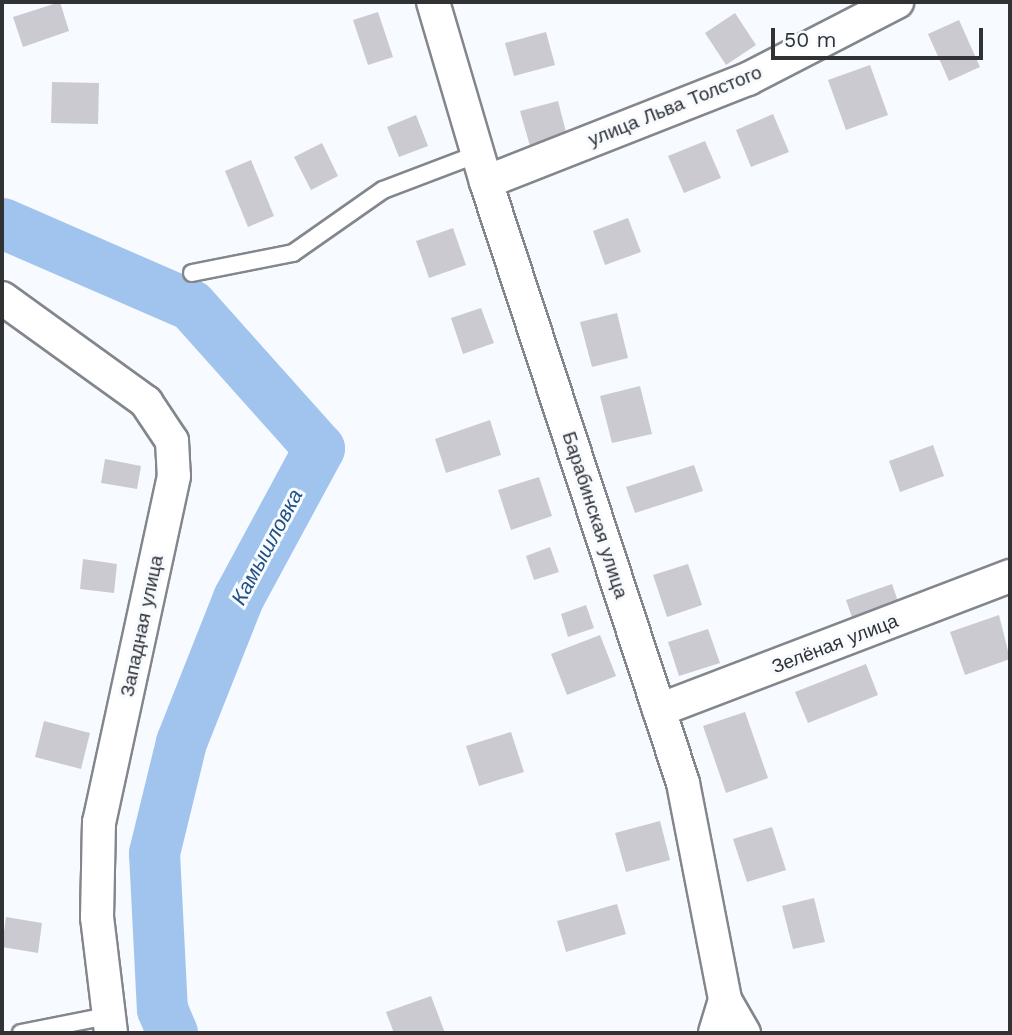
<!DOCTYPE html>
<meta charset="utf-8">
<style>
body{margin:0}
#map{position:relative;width:1012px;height:1035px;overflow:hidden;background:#f7fafe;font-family:"Work Sans",sans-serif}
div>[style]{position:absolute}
.river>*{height:51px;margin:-25.5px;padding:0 25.5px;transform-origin:25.5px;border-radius:25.5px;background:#a1c4ee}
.building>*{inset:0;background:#cccad1}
.roads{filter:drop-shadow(2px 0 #83878d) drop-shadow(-2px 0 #83878d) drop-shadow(0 2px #83878d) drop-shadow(0 -2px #83878d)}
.lane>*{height:16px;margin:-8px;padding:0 8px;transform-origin:8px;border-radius:8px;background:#fff}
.street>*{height:32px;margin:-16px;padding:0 16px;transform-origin:16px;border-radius:16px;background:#fff}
span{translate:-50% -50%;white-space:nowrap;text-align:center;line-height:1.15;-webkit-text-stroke:6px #f7fafe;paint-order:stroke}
.street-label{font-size:19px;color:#303234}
.water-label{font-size:21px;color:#215084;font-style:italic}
.frame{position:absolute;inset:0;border:4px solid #303234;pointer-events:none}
.scale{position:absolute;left:771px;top:28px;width:212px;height:32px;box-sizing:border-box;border:4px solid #303234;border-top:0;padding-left:9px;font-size:21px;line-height:24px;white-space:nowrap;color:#303234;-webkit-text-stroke:5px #f7fafe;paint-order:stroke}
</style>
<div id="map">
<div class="river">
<i style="left:2px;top:223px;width:206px;rotate:23.5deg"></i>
<i style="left:191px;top:305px;width:192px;rotate:48.2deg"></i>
<i style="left:319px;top:448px;width:170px;rotate:118.4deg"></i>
<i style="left:238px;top:598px;width:155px;rotate:111.6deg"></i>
<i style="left:181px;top:742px;width:114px;rotate:103.7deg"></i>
<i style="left:154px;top:853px;width:156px;rotate:87.1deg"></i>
<i style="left:162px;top:1009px;width:26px;rotate:67deg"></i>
</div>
<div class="building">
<i style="clip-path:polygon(60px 2px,69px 31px,23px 47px,13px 17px)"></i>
<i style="clip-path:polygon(378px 12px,393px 57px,368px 65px,353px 20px)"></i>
<i style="clip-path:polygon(735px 13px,756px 45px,726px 65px,705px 33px)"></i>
<i style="clip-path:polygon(959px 20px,980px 67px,949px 81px,928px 34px)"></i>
<i style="clip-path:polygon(546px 32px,555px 65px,514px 76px,505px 43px)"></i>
<i style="clip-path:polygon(870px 65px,888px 115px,846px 130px,828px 80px)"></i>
<i style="clip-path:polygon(52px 82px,99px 83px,98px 124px,51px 123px)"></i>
<i style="clip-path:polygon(558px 101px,567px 136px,530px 146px,520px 111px)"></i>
<i style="clip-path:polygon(773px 114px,789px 152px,751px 167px,736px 130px)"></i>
<i style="clip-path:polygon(416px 115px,428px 146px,399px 157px,387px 127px)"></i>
<i style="clip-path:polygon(705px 141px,721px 178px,684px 193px,668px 156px)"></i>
<i style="clip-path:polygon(322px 143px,338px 176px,311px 190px,294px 157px)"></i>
<i style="clip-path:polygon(251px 160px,274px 216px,248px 227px,225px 171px)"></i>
<i style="clip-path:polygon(628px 218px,641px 252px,605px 265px,593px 231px)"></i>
<i style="clip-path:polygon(453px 228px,466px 265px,429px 278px,416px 241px)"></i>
<i style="clip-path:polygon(481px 308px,494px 343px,463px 354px,451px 318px)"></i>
<i style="clip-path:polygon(617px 313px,628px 358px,592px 367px,580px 322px)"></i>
<i style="clip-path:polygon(640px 386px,652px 434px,612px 443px,600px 396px)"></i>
<i style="clip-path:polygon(490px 420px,501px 455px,446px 473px,435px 439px)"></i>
<i style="clip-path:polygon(933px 445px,944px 476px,900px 492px,889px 461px)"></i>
<i style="clip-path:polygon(105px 459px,141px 466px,137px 489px,101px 483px)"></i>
<i style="clip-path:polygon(694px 465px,703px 491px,635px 513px,626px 487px)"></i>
<i style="clip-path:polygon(539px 477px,552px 516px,511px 530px,498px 490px)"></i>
<i style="clip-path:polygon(550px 547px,559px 572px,534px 580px,526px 556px)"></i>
<i style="clip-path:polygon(83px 559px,117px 564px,114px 593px,80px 589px)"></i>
<i style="clip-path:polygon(688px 564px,702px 605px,667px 617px,653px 575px)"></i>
<i style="clip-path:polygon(892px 584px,901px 610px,855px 626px,846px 600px)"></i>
<i style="clip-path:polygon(586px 605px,594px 628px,568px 637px,561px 614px)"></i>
<i style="clip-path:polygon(999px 615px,1010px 659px,965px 675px,950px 632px)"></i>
<i style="clip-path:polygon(708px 629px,720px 663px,679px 676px,668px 642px)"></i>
<i style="clip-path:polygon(600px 635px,616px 676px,567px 695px,551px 654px)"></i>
<i style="clip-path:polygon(866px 664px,878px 695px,808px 723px,795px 692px)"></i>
<i style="clip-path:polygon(745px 712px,768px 778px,726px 793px,703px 726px)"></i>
<i style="clip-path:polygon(44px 721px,90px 733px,81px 769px,35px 757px)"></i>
<i style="clip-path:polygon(511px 732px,524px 772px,479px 786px,466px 746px)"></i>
<i style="clip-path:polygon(660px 821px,670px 860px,626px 872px,615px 833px)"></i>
<i style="clip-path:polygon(772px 827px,786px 870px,747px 882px,733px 839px)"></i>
<i style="clip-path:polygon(814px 898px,825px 942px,793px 949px,782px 906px)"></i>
<i style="clip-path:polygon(617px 904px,626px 934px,566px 952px,557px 921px)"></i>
<i style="clip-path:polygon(6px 917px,42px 923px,38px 953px,2px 947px)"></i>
<i style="clip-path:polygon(431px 996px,445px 1033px,394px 1033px,386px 1012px)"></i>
</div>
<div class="roads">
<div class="lane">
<i style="left:192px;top:273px;width:103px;rotate:-11.2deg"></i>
<i style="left:293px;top:253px;width:110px;rotate:-35deg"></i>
<i style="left:383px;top:190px;width:102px;rotate:-20.8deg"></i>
<i style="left:21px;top:1033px;width:88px;rotate:-11.2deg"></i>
</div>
<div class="street">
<i style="left:433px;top:2px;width:188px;rotate:73.6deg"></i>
<i style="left:486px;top:182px;width:632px;rotate:71.85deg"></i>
<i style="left:683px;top:783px;width:221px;rotate:79deg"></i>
<i style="left:725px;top:1000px;width:34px;rotate:107deg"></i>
<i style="left:486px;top:182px;width:282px;rotate:-21.5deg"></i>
<i style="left:748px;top:79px;width:168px;rotate:-27.3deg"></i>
<i style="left:2px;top:298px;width:178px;rotate:35.8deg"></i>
<i style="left:146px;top:402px;width:47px;rotate:56.3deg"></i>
<i style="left:172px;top:441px;width:35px;rotate:87deg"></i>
<i style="left:174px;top:476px;width:354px;rotate:102.2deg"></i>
<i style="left:99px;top:822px;width:95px;rotate:91.2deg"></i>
<i style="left:97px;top:917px;width:117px;rotate:83.1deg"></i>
<i style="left:659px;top:710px;width:376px;rotate:-20.9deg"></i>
<i style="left:725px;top:1000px;width:38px;rotate:60deg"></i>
</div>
</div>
<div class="street-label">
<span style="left:675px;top:106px;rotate:-22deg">улица Льва Толстого</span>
<span style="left:595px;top:515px;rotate:72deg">Барабинская улица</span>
<span style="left:142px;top:626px;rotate:-78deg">Западная улица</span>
<span style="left:835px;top:644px;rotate:-21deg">Зелёная улица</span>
</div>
<div class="water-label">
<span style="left:267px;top:547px;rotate:-62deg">Камышловка</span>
</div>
<div class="frame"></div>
<div class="scale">50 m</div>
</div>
